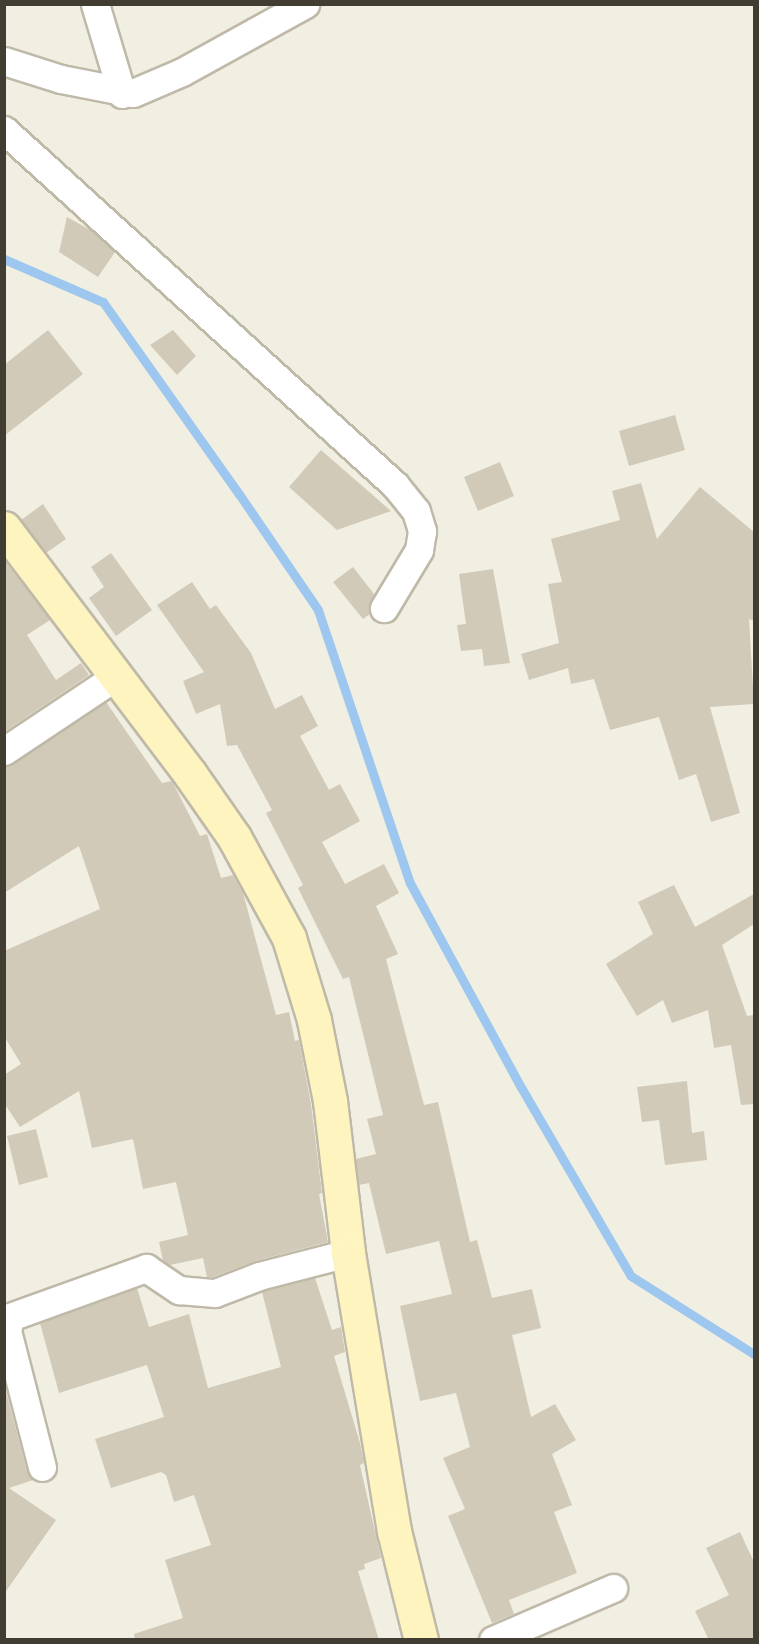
<!DOCTYPE html>
<style>
body{margin:0}
#map{position:relative;width:759px;height:1644px;overflow:hidden;background:#f1eee2;font-family:"Nunito Sans",sans-serif}
div>[style]{position:absolute}
.stream>*{height:9px;margin:-4.5px;padding:0 4.5px;transform-origin:4.5px;border-radius:4.5px;background:#9dc7ef}
.building>*{inset:0;background:#d2cab8}
.roads{filter:drop-shadow(2px 0 #bfb9a8) drop-shadow(-2px 0 #bfb9a8) drop-shadow(0 2px #bfb9a8) drop-shadow(0 -2px #bfb9a8)}
.street>*{height:27px;margin:-13.5px;padding:0 13.5px;transform-origin:13.5px;border-radius:13.5px;background:#fff}
.secondary>*{height:33px;margin:-16.5px;padding:0 16.5px;transform-origin:16.5px;border-radius:16.5px;background:#fef4bf}
span{translate:-50% -50%;white-space:nowrap;text-align:center;line-height:1.15;-webkit-text-stroke:4.5px #fff;paint-order:stroke}
.frame{position:absolute;inset:0;border:6px solid #423d33;pointer-events:none}
</style>
<div id="map">
<div class="stream">
<i style="left:4px;top:259px;width:108px;rotate:23.5deg"></i>
<i style="left:103px;top:302px;width:235px;rotate:54.7deg"></i>
<i style="left:239px;top:494px;width:140px;rotate:55.7deg"></i>
<i style="left:318px;top:610px;width:288px;rotate:71.4deg"></i>
<i style="left:410px;top:883px;width:234px;rotate:61.5deg"></i>
<i style="left:522px;top:1089px;width:216px;rotate:59.8deg"></i>
<i style="left:631px;top:1276px;width:146px;rotate:32.4deg"></i>
</div>
<div class="building">
<i style="clip-path:polygon(67px 217px,92px 231px,115px 252px,98px 277px,59px 252px)"></i>
<i style="clip-path:polygon(48px 330px,83px 374px,4px 436px,4px 365px)"></i>
<i style="clip-path:polygon(173px 330px,196px 356px,177px 375px,150px 345px)"></i>
<i style="clip-path:polygon(675px 415px,685px 450px,629px 466px,619px 431px)"></i>
<i style="clip-path:polygon(321px 450px,391px 511px,337px 530px,289px 487px)"></i>
<i style="clip-path:polygon(500px 462px,514px 496px,478px 511px,464px 477px)"></i>
<i style="clip-path:polygon(641px 483px,657px 539px,700px 487px,754px 532px,754px 621px,749px 619px,754px 704px,710px 707px,740px 813px,711px 822px,696px 774px,679px 780px,659px 717px,610px 730px,594px 679px,571px 684px,568px 668px,529px 680px,521px 654px,559px 643px,548px 584px,562px 582px,551px 539px,620px 520px,612px 491px)"></i>
<i style="clip-path:polygon(43px 504px,66px 539px,46px 553px,21px 520px)"></i>
<i style="clip-path:polygon(111px 553px,152px 610px,116px 636px,89px 598px,104px 587px,91px 567px)"></i>
<i style="clip-path:polygon(4px 560px,50px 620px,27px 635px,56px 680px,81px 663px,89px 675px,4px 732px)"></i>
<i style="clip-path:polygon(353px 567px,374px 594px,370px 614px,363px 619px,333px 582px)"></i>
<i style="clip-path:polygon(493px 569px,510px 663px,484px 666px,482px 649px,461px 651px,457px 625px,466px 624px,459px 574px)"></i>
<i style="clip-path:polygon(192px 582px,210px 609px,216px 605px,251px 653px,275px 709px,302px 695px,318px 726px,300px 736px,329px 790px,340px 784px,360px 821px,322px 842px,345px 884px,384px 864px,399px 893px,376px 906px,398px 954px,386px 959px,424px 1105px,438px 1102px,470px 1242px,477px 1240px,492px 1298px,532px 1289px,541px 1328px,512px 1335px,531px 1417px,555px 1404px,576px 1440px,552px 1454px,572px 1505px,554px 1512px,577px 1573px,509px 1600px,514px 1614px,492px 1623px,448px 1516px,465px 1509px,443px 1458px,470px 1447px,456px 1393px,420px 1401px,400px 1306px,452px 1294px,439px 1241px,386px 1254px,369px 1183px,359px 1185px,356px 1159px,376px 1154px,367px 1119px,383px 1115px,349px 977px,343px 979px,298px 888px,303px 885px,266px 813px,272px 810px,237px 745px,227px 746px,220px 704px,196px 714px,183px 681px,204px 672px,157px 605px)"></i>
<i style="clip-path:polygon(106px 702px,162px 783px,172px 781px,200px 836px,207px 834px,221px 878px,233px 875px,243px 893px,276px 1015px,289px 1012px,295px 1041px,299px 1040px,311px 1104px,322px 1193px,319px 1194px,328px 1242px,255px 1261px,213px 1277px,207px 1277px,203px 1258px,170px 1265px,163px 1261px,159px 1242px,188px 1235px,176px 1182px,143px 1189px,133px 1139px,92px 1148px,79px 1091px,20px 1127px,4px 1103px,4px 1075px,21px 1064px,4px 1036px,4px 951px,100px 909px,79px 846px,4px 893px,4px 767px)"></i>
<i style="clip-path:polygon(674px 885px,695px 927px,754px 894px,754px 924px,722px 945px,747px 1016px,754px 1015px,754px 1104px,741px 1105px,731px 1045px,714px 1048px,708px 1010px,672px 1023px,663px 1000px,637px 1016px,606px 964px,653px 934px,638px 902px)"></i>
<i style="clip-path:polygon(687px 1081px,692px 1133px,704px 1131px,707px 1160px,665px 1165px,659px 1120px,642px 1122px,637px 1087px)"></i>
<i style="clip-path:polygon(36px 1129px,48px 1177px,19px 1185px,7px 1136px)"></i>
<i style="clip-path:polygon(315px 1278px,332px 1330px,341px 1327px,345px 1352px,334px 1356px,360px 1443px,364px 1463px,360px 1465px,381px 1558px,364px 1564px,365px 1569px,358px 1571px,379px 1640px,135px 1640px,134px 1634px,183px 1618px,165px 1560px,211px 1545px,194px 1495px,174px 1502px,166px 1475px,161px 1472px,111px 1488px,95px 1439px,164px 1417px,147px 1365px,59px 1393px,40px 1323px,137px 1288px,149px 1327px,189px 1314px,208px 1388px,281px 1367px,262px 1292px)"></i>
<i style="clip-path:polygon(4px 1384px,27px 1471px,33px 1480px,9px 1488px,56px 1520px,4px 1594px)"></i>
<i style="clip-path:polygon(740px 1532px,754px 1562px,754px 1640px,709px 1640px,695px 1611px,729px 1595px,706px 1548px)"></i>
</div>
<div class="roads">
<div class="street">
<i style="left:95px;top:4px;width:94px;rotate:73.3deg"></i>
<i style="left:4px;top:61px;width:60px;rotate:17.5deg"></i>
<i style="left:61px;top:79px;width:73px;rotate:11deg"></i>
<i style="left:133px;top:93px;width:53px;rotate:-23.2deg"></i>
<i style="left:182px;top:72px;width:141px;rotate:-28.9deg"></i>
<i style="left:4px;top:130px;width:528px;rotate:42.24deg"></i>
<i style="left:395px;top:485px;width:33px;rotate:51deg"></i>
<i style="left:416px;top:511px;width:21px;rotate:73deg"></i>
<i style="left:422px;top:531px;width:19px;rotate:99deg"></i>
<i style="left:419px;top:550px;width:68px;rotate:121.1deg"></i>
<i style="left:4px;top:751px;width:137px;rotate:-33.7deg"></i>
<i style="left:42px;top:1467px;width:140px;rotate:-104.4deg"></i>
<i style="left:7px;top:1331px;width:14px;rotate:-78deg"></i>
<i style="left:10px;top:1317px;width:145px;rotate:-19.8deg"></i>
<i style="left:146px;top:1268px;width:40px;rotate:34deg"></i>
<i style="left:179px;top:1290px;width:36px;rotate:5deg"></i>
<i style="left:215px;top:1293px;width:47px;rotate:-21.1deg"></i>
<i style="left:259px;top:1276px;width:92px;rotate:-14.5deg"></i>
<i style="left:493px;top:1640px;width:131px;rotate:-23.4deg"></i>
</div>
<div class="secondary">
<i style="left:4px;top:528px;width:308px;rotate:52.9deg"></i>
<i style="left:190px;top:774px;width:77px;rotate:55.1deg"></i>
<i style="left:234px;top:837px;width:115px;rotate:61.4deg"></i>
<i style="left:289px;top:938px;width:86px;rotate:73deg"></i>
<i style="left:314px;top:1020px;width:83px;rotate:78.8deg"></i>
<i style="left:330px;top:1101px;width:153px;rotate:83.2deg"></i>
<i style="left:348px;top:1253px;width:282px;rotate:80.6deg"></i>
<i style="left:394px;top:1531px;width:112px;rotate:76.1deg"></i>
</div>
</div>
<div class="frame"></div>
</div>
